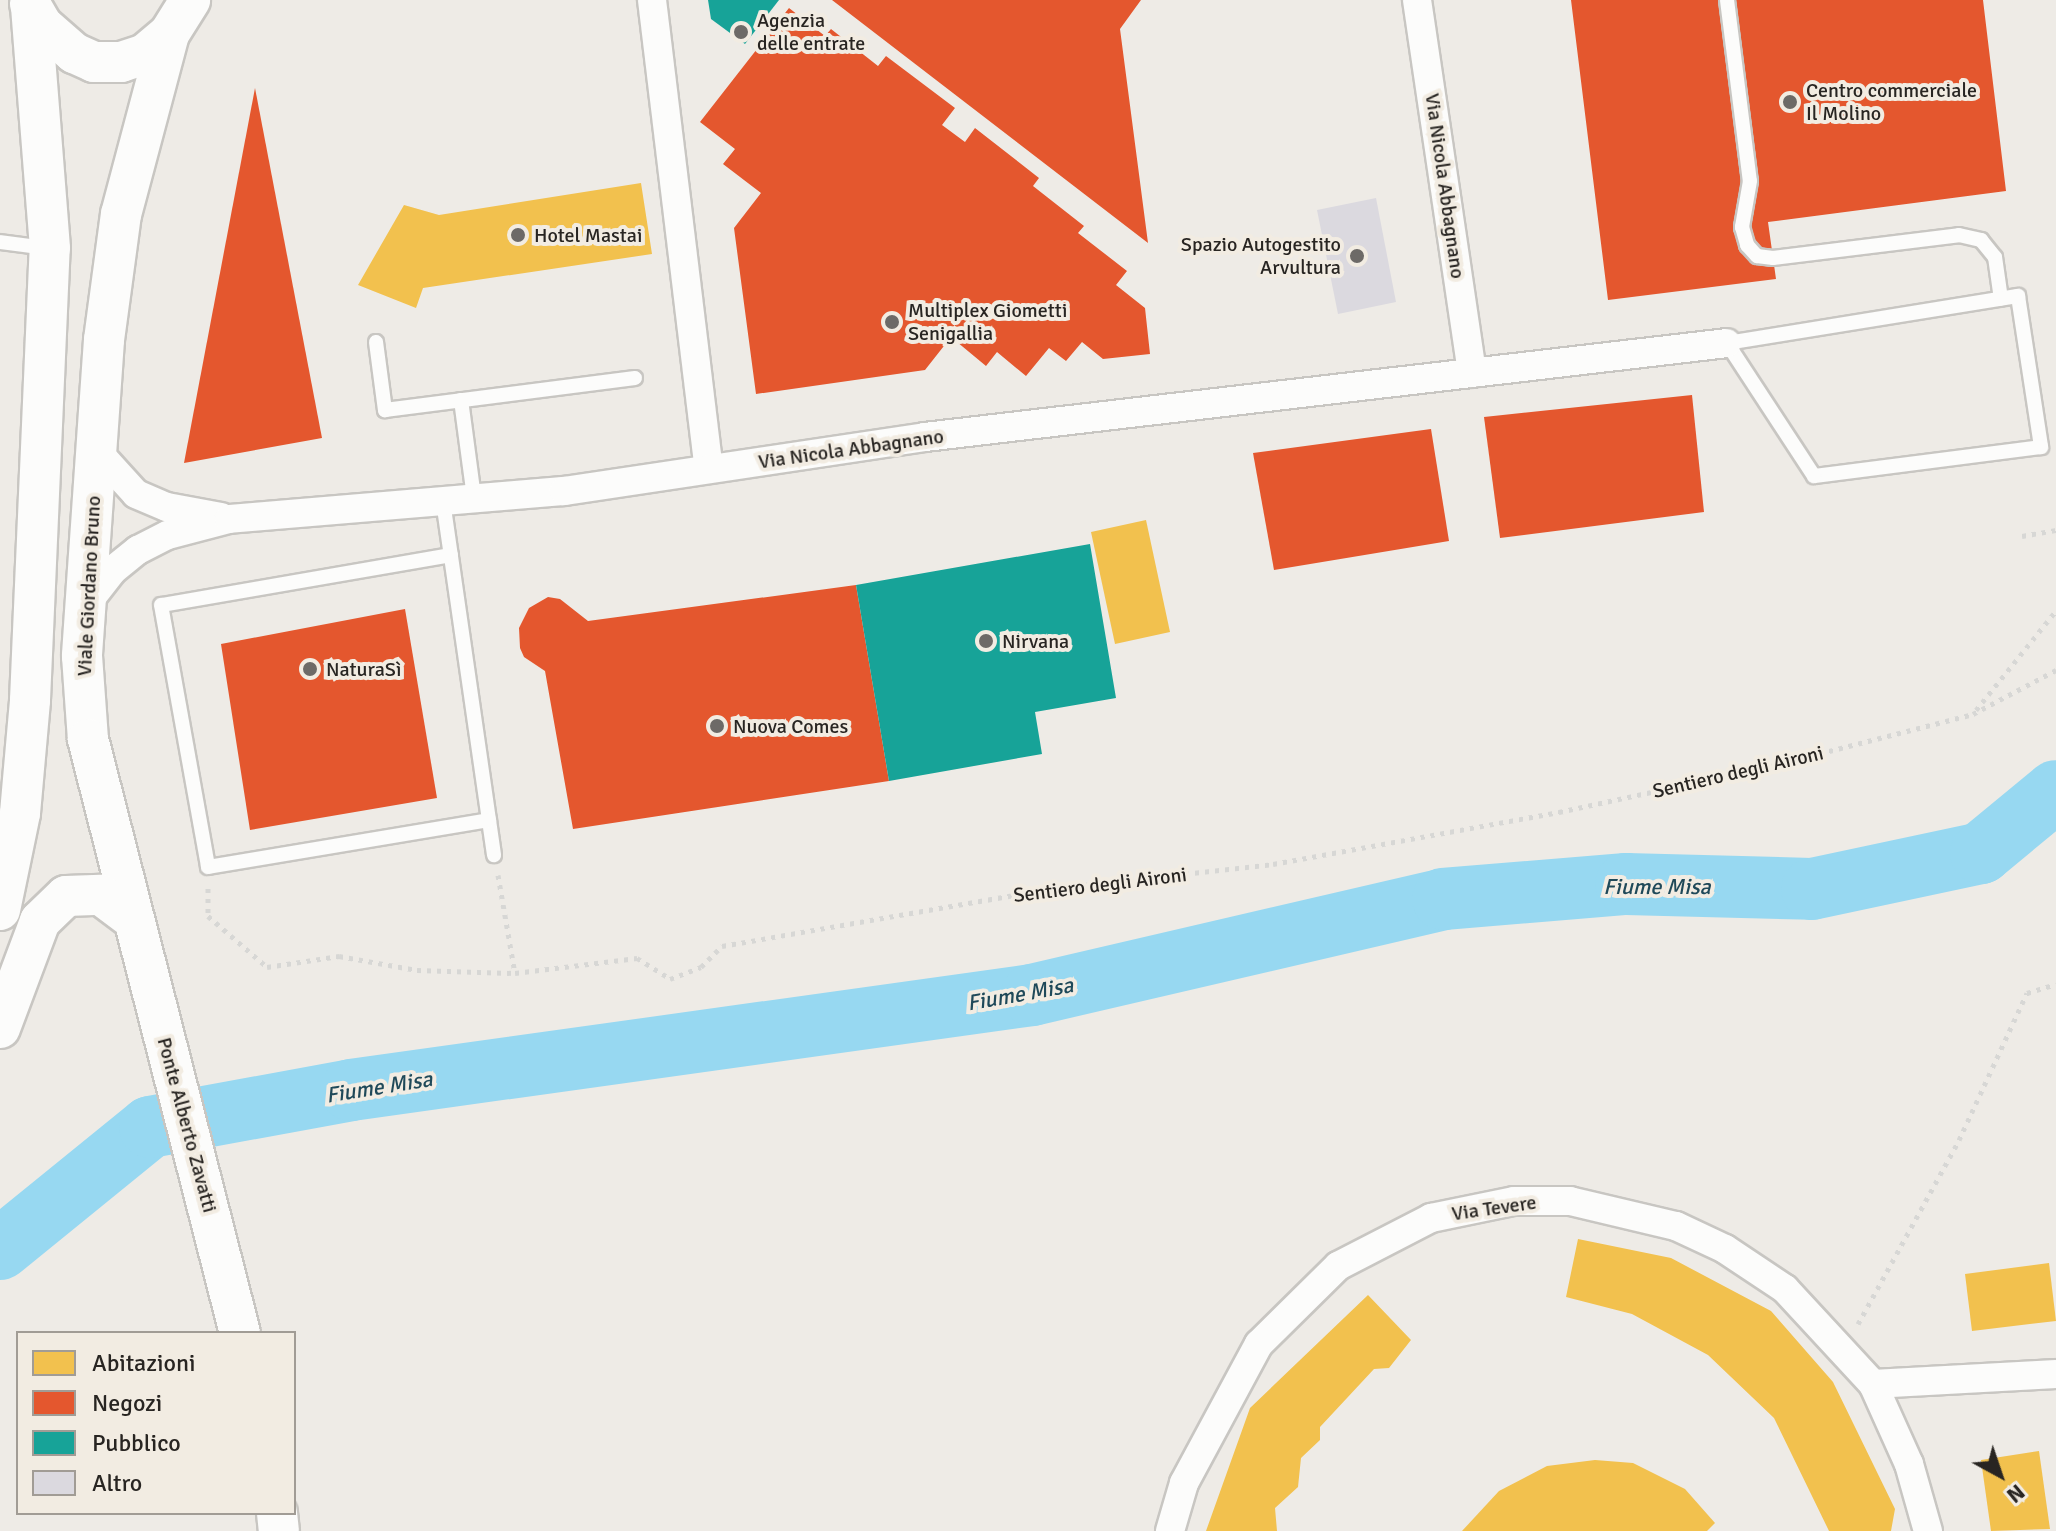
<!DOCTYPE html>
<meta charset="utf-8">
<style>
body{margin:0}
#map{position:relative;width:2056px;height:1531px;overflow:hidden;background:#eeebe6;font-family:Signika,sans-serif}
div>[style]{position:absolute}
.homes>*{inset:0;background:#f2c14e}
.shops>*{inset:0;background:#e4572e}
.public>*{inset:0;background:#17a398}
.river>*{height:62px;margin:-31px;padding:0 31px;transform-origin:31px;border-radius:31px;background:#97d8f1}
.building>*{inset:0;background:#dbd9df}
.path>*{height:5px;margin-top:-2.5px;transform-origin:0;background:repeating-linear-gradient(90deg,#d7d7d5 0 4px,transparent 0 10px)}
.roads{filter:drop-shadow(2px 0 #c8c6c2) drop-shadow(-2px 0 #c8c6c2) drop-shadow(0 2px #c8c6c2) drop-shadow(0 -2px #c8c6c2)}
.lane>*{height:14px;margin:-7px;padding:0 7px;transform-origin:7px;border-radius:7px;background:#fcfcfb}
.street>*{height:28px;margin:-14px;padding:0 14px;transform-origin:14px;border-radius:14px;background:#fcfcfb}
.secondary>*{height:40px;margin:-20px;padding:0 20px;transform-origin:20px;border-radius:20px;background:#fcfcfb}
.dots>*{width:22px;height:22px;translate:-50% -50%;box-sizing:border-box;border:4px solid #f2ece2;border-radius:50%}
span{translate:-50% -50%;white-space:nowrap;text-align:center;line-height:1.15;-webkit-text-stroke:8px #f2ece2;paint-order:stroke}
.poi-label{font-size:20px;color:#282522}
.left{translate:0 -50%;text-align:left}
.right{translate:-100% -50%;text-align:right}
.street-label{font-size:20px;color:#282522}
.water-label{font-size:22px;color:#1f4959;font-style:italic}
.legend{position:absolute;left:16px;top:1331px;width:280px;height:184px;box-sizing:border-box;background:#f2ece2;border:2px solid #a19c95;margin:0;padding:10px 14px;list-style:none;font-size:24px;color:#282522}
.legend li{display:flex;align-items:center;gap:16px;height:40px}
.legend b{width:40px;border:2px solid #a19c95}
.north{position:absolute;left:1960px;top:1435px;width:80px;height:80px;-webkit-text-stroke:6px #f2ece2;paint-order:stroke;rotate:140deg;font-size:22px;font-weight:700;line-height:32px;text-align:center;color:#282522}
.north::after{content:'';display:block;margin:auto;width:28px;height:36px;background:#282522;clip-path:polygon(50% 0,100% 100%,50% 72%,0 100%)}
</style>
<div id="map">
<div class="homes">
<i style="clip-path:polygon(641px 183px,652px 254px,423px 288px,416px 308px,358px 285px,404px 205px,439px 215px)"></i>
<i style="clip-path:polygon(1146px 520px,1170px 632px,1115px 644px,1091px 532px)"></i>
<i style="clip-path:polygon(1578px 1239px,1671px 1258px,1771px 1311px,1833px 1382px,1895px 1509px,1891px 1531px,1829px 1531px,1774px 1418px,1708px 1355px,1632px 1314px,1566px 1297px)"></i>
<i style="clip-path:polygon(2049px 1263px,2056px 1321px,1972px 1331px,1965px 1274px)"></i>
<i style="clip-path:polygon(1368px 1295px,1411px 1340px,1389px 1368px,1374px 1369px,1320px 1427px,1320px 1440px,1301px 1458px,1298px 1487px,1275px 1508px,1277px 1531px,1206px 1531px,1250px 1408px)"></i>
<i style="clip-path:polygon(2039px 1451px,2050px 1529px,1991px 1531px,1981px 1460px)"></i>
<i style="clip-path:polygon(1595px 1460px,1633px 1463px,1685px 1489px,1715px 1523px,1707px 1531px,1462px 1531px,1499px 1491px,1547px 1466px)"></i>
</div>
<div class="shops">
<i style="clip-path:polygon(832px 0,1141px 0,1120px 29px,1148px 243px)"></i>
<i style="clip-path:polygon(1571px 0,1983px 0,2006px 191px,1768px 222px,1776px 279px,1608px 300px)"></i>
<i style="clip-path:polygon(789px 8px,825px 36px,831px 29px,878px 66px,886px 56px,955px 108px,942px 125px,965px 142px,975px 128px,1039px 178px,1033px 186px,1084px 226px,1078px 233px,1127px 271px,1116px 285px,1145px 308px,1150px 354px,1103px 359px,1082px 342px,1066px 361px,1049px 348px,1026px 376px,997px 352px,986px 366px,951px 337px,925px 370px,756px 394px,734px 228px,761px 193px,723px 164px,735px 149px,700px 122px)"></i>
<i style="clip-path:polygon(255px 88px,322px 438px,184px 463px)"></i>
<i style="clip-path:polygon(1692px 395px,1704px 512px,1500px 538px,1484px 417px)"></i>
<i style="clip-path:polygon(1431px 429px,1449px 541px,1274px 570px,1253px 453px)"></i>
<i style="clip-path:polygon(856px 585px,889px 781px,573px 829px,545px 671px,524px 657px,520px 648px,519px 628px,529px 608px,548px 597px,560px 599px,588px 621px)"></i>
<i style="clip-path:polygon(405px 609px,437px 798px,250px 830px,221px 644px)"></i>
</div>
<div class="public">
<i style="clip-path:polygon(708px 0,779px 0,745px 44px,711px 19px)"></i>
<i style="clip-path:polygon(1090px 544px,1116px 698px,1035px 712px,1042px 754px,889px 781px,856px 585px)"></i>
</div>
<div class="river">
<i style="left:0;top:1249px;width:193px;rotate:-39.1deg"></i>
<i style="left:150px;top:1127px;width:204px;rotate:-10.4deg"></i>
<i style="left:351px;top:1090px;width:688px;rotate:-7.94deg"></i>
<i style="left:1032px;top:995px;width:422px;rotate:-13.1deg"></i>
<i style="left:1443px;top:899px;width:184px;rotate:-4.7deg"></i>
<i style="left:1626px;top:884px;width:186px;rotate:1.5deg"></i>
<i style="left:1812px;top:889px;width:173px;rotate:-12deg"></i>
<i style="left:1981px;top:853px;width:97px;rotate:-39.6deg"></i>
</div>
<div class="building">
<i style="clip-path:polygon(1376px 198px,1396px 302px,1338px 314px,1317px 210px)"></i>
</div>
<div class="path">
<i style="left:2022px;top:536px;width:35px;rotate:-10deg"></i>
<i style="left:1976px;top:710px;width:127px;rotate:-51.1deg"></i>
<i style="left:498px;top:875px;width:99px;rotate:80.2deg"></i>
<i style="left:208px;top:888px;width:28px;rotate:90deg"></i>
<i style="left:208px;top:916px;width:78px;rotate:40.8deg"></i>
<i style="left:267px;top:967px;width:73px;rotate:-8.7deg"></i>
<i style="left:339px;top:956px;width:79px;rotate:10.2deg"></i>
<i style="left:417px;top:970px;width:98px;rotate:1.8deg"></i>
<i style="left:515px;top:973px;width:123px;rotate:-7deg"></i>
<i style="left:637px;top:958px;width:39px;rotate:32deg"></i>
<i style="left:670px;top:979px;width:33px;rotate:-21deg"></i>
<i style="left:701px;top:967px;width:30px;rotate:-45deg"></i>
<i style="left:722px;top:946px;width:339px;rotate:-9.9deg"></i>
<i style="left:1056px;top:888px;width:218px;rotate:-6.3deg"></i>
<i style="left:1273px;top:864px;width:291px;rotate:-10.3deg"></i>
<i style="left:1559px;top:812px;width:217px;rotate:-12.2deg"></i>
<i style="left:1771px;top:766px;width:209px;rotate:-14.4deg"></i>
<i style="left:1973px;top:714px;width:94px;rotate:-27.9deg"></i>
<i style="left:1858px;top:1324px;width:210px;rotate:-61.2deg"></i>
<i style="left:1959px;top:1140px;width:162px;rotate:-65.2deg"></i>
<i style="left:2027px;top:993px;width:30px;rotate:-17deg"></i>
</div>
<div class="roads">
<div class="lane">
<i style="left:1727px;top:0;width:182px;rotate:82.8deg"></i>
<i style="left:1750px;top:181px;width:47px;rotate:99.9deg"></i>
<i style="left:1742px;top:227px;width:19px;rotate:74deg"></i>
<i style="left:1747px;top:245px;width:15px;rotate:48deg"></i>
<i style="left:1757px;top:256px;width:16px;rotate:7deg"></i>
<i style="left:1773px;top:258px;width:187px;rotate:-7deg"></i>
<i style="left:1959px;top:235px;width:23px;rotate:13deg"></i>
<i style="left:1981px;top:240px;width:22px;rotate:51deg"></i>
<i style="left:1995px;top:257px;width:42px;rotate:81.9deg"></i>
<i style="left:0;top:242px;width:46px;rotate:7.4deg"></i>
<i style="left:2018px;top:296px;width:153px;rotate:81.3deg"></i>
<i style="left:2041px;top:447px;width:229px;rotate:172.7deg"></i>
<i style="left:1814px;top:476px;width:159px;rotate:-123.2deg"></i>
<i style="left:1727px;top:343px;width:295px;rotate:-9.2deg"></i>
<i style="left:376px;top:342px;width:69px;rotate:82.5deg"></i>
<i style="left:385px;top:410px;width:252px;rotate:-7.3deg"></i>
<i style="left:461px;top:400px;width:99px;rotate:82.4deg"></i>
<i style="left:443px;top:501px;width:358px;rotate:81.8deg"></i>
<i style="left:451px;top:555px;width:294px;rotate:170.2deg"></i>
<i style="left:161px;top:605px;width:266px;rotate:79.8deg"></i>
<i style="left:208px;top:867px;width:285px;rotate:-9.5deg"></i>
</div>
<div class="street">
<i style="left:652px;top:0;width:472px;rotate:83.1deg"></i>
<i style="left:1417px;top:0;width:377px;rotate:81.6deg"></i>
<i style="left:96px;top:450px;width:59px;rotate:47.7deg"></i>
<i style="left:136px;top:494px;width:34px;rotate:23deg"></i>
<i style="left:167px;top:507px;width:55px;rotate:10.5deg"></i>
<i style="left:85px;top:606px;width:46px;rotate:-52.1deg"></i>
<i style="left:113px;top:570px;width:32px;rotate:-39deg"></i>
<i style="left:138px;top:550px;width:34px;rotate:-27deg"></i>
<i style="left:168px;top:535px;width:63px;rotate:-14.7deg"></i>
<i style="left:229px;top:519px;width:336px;rotate:-4.8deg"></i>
<i style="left:564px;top:491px;width:365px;rotate:-8.5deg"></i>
<i style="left:925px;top:437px;width:807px;rotate:-6.68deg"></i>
<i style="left:1873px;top:1384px;width:183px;rotate:-3.1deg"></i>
<i style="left:1170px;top:1531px;width:50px;rotate:-73.7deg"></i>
<i style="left:1184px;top:1483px;width:158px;rotate:-61.7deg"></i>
<i style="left:1259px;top:1344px;width:111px;rotate:-44.6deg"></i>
<i style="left:1338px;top:1266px;width:105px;rotate:-27.3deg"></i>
<i style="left:1431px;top:1218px;width:85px;rotate:-11.6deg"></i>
<i style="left:1514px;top:1201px;width:56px"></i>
<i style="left:1570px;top:1201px;width:109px;rotate:13.3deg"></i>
<i style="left:1676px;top:1226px;width:54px;rotate:25.1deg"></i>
<i style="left:1725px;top:1249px;width:72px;rotate:33.7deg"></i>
<i style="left:1785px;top:1289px;width:129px;rotate:47.2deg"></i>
<i style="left:1873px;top:1384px;width:88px;rotate:65.8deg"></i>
<i style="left:1909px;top:1464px;width:70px;rotate:74.2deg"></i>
</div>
<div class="secondary">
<i style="left:30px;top:4px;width:24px;rotate:60deg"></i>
<i style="left:42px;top:25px;width:43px;rotate:41.2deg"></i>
<i style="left:74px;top:53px;width:22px;rotate:24deg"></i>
<i style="left:94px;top:62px;width:27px"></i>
<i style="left:121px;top:62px;width:25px;rotate:-18deg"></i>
<i style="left:145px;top:54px;width:31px;rotate:-40deg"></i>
<i style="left:169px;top:34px;width:40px;rotate:-58deg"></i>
<i style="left:169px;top:34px;width:186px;rotate:104.9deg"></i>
<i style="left:121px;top:214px;width:127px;rotate:97.7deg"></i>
<i style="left:104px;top:340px;width:317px;rotate:94deg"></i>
<i style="left:82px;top:656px;width:83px;rotate:85.9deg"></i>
<i style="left:88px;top:739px;width:613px;rotate:75.65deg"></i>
<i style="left:0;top:910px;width:99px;rotate:-78.3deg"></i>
<i style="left:20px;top:813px;width:113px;rotate:-84.9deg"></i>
<i style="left:30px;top:700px;width:452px;rotate:-87.5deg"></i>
<i style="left:50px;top:248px;width:242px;rotate:-94.5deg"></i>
<i style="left:0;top:1028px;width:114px;rotate:-69.5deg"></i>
<i style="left:40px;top:921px;width:36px;rotate:-44deg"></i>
<i style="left:66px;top:896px;width:35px;rotate:-2deg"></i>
<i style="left:101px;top:895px;width:38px;rotate:37deg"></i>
<i style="left:277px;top:1513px;width:18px;rotate:84deg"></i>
</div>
</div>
<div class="dots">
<i style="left:741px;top:32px;background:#6d6a67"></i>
<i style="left:1790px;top:102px;background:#6d6a67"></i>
<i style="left:518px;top:235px;background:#6d6a67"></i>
<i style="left:1357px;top:256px;background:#6d6a67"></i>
<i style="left:892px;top:322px;background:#6d6a67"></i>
<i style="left:986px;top:641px;background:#6d6a67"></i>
<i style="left:310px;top:669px;background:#6d6a67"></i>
<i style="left:717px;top:726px;background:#6d6a67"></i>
</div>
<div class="poi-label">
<span class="left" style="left:757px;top:32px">Agenzia<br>delle entrate</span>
<span class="left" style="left:1806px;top:102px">Centro commerciale<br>Il Molino</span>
<span class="left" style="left:534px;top:235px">Hotel Mastai</span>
<span class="right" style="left:1341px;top:256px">Spazio Autogestito<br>Arvultura</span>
<span class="left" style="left:908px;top:322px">Multiplex Giometti<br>Senigallia</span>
<span class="left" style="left:1002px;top:641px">Nirvana</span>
<span class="left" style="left:326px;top:669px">NaturaSì</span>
<span class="left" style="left:733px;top:726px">Nuova Comes</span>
</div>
<div class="street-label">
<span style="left:1445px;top:186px;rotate:82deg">Via Nicola Abbagnano</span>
<span style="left:851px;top:449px;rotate:-8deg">Via Nicola Abbagnano</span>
<span style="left:89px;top:586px;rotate:-87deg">Viale Giordano Bruno</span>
<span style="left:1738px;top:772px;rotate:-13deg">Sentiero degli Aironi</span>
<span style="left:1100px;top:885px;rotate:-7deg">Sentiero degli Aironi</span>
<span style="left:187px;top:1125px;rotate:75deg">Ponte Alberto Zavatti</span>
<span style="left:1494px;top:1208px;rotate:-8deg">Via Tevere</span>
</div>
<div class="water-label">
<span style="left:1657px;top:887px">Fiume Misa</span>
<span style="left:1020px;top:994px;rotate:-10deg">Fiume Misa</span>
<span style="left:379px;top:1087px;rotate:-9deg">Fiume Misa</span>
</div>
<ul class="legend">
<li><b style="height:22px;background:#f2c14e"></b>Abitazioni</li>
<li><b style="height:22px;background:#e4572e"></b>Negozi</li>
<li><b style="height:22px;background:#17a398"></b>Pubblico</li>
<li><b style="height:22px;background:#dbd9df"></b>Altro</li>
</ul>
<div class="north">N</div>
</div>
